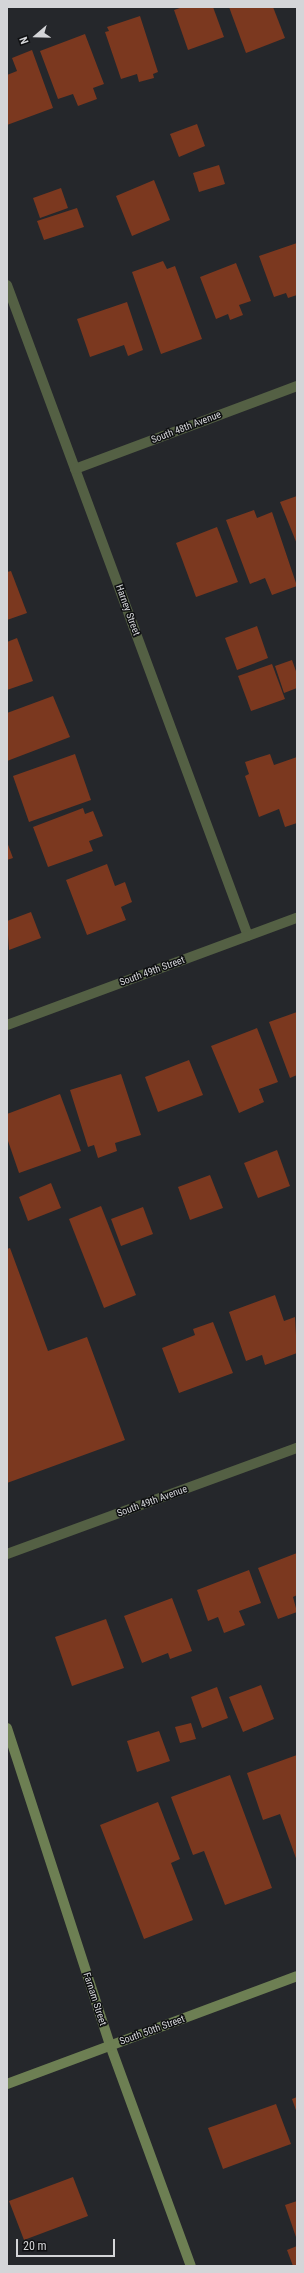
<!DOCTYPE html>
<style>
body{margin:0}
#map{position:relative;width:304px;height:2273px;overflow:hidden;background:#25272b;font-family:"Roboto Condensed",sans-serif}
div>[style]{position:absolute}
.building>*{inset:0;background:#7b381f}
.minor>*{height:10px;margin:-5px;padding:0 5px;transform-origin:5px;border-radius:5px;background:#546044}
.secondary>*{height:10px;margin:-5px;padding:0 5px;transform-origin:5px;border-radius:5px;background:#6d7f53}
span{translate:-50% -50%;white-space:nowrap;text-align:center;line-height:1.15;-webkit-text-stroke:3px #0f1012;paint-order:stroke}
.street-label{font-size:10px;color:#d4d5d8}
.frame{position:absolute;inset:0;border:8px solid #d4d5d8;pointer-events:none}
.north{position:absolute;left:16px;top:16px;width:40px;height:40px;-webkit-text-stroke:3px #0f1012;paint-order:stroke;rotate:250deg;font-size:11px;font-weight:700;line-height:16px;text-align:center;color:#d4d5d8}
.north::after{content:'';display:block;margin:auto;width:14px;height:18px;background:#d4d5d8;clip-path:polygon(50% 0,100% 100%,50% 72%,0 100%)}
.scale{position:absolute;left:16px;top:2239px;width:99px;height:18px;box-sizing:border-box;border:2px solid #d4d5d8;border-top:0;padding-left:5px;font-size:12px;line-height:14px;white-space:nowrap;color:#d4d5d8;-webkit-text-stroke:3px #0f1012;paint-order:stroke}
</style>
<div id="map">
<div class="building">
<i style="clip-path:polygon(183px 7px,213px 7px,224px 37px,188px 50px,174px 10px)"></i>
<i style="clip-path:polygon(229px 7px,273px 7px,285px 38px,246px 53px)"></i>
<i style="clip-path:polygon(140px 16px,158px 72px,153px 74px,154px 78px,139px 82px,137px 74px,121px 79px,105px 32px,109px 31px,107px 27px)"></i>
<i style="clip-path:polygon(85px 34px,104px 84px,93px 88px,97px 99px,78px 106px,73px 94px,58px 99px,40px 51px)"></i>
<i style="clip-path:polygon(32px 50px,53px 108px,7px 125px,7px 75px,17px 71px,12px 58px)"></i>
<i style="clip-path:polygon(197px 124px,205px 146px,179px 157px,170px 134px)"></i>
<i style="clip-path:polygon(219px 165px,225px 184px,199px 192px,193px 173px)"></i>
<i style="clip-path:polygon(154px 180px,170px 220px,132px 236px,116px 196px)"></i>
<i style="clip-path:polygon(61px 188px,68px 208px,40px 218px,33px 198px)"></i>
<i style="clip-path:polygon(77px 208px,84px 227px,44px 240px,37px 221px)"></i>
<i style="clip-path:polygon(297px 243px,297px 295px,288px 298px,286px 293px,274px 297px,259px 256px)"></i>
<i style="clip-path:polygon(163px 261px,167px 269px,175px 266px,202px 339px,161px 354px,132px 272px)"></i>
<i style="clip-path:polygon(236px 263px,251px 301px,239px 305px,243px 315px,230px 320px,228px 314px,216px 319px,200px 277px)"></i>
<i style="clip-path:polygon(127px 302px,143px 350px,128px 356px,124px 345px,90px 357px,77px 319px)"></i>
<i style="clip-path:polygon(297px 496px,297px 544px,280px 502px)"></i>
<i style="clip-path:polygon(254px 510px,257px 518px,272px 512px,297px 586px,272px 595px,265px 578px,250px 584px,226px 520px)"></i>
<i style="clip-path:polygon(217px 527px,238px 582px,196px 597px,176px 543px)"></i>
<i style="clip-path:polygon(11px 571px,27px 613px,7px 620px,7px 572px)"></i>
<i style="clip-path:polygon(257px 626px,268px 658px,237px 670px,225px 638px)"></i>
<i style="clip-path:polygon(17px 638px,33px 681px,7px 690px,7px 642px)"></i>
<i style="clip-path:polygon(292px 660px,297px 674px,297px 688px,284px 693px,275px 666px)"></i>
<i style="clip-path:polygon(272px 664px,285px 699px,251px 711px,238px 676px)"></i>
<i style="clip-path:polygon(53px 696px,70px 737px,7px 761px,7px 713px)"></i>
<i style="clip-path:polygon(75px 754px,91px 800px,29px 822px,13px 776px)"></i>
<i style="clip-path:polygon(270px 754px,274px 765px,297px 757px,297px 823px,285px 827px,279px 809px,259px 817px,245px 776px,249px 774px,245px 762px)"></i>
<i style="clip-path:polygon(83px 808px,85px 814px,93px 811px,103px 836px,89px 841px,93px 851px,48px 867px,33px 827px)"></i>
<i style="clip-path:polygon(7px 842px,13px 858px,7px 860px)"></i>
<i style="clip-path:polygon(107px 864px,115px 886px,125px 882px,132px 902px,121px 907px,126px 920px,87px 935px,66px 880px)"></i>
<i style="clip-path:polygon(31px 912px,41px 938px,9px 950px,7px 921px)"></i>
<i style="clip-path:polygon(297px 1012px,297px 1075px,290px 1078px,269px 1022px)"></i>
<i style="clip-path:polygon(257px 1028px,278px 1082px,259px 1089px,264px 1102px,239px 1113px,211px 1046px)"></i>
<i style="clip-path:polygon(189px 1060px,203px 1095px,158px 1112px,145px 1077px)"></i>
<i style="clip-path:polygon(121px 1074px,141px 1135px,115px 1143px,117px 1151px,98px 1158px,94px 1145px,88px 1147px,70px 1090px)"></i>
<i style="clip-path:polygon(60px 1094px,81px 1151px,19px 1173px,7px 1138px,7px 1114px)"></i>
<i style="clip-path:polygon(277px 1150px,290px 1186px,258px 1198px,244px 1163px)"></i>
<i style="clip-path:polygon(210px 1175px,223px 1208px,190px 1220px,178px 1187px)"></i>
<i style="clip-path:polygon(51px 1183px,61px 1208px,28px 1221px,19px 1197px)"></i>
<i style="clip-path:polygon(101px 1206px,136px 1295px,104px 1308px,69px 1219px)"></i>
<i style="clip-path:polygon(143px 1207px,153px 1234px,121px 1246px,111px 1219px)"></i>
<i style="clip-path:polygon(10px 1248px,48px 1351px,87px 1337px,125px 1440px,7px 1483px,7px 1249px)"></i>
<i style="clip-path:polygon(275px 1295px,284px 1321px,295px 1317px,297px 1353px,265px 1365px,262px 1355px,246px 1361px,229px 1312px)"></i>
<i style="clip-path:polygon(213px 1322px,233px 1373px,179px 1393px,162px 1348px,195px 1335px,193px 1329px)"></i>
<i style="clip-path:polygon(297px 1553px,297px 1595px,293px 1597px,297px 1612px,278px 1619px,258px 1568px)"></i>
<i style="clip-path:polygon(249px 1570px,261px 1603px,239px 1611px,245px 1625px,224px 1633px,218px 1617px,208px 1621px,197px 1590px)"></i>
<i style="clip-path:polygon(172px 1598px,192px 1651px,170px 1659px,168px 1653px,142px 1663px,124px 1616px)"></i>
<i style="clip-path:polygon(106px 1619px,124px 1668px,72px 1686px,55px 1637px)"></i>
<i style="clip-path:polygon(261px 1685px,274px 1719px,243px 1732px,229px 1697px)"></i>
<i style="clip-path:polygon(217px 1687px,228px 1718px,202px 1728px,191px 1697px)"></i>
<i style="clip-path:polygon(191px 1723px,196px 1739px,180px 1743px,175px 1727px)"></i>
<i style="clip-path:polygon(159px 1731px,170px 1761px,137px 1772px,127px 1741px)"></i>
<i style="clip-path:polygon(297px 1755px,297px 1861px,280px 1814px,263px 1820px,247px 1773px)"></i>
<i style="clip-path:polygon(230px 1775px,272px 1888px,225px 1905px,204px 1851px,193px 1855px,171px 1797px)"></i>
<i style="clip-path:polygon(158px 1802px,180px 1859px,171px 1863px,193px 1920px,144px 1939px,100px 1825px)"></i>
<i style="clip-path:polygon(297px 2097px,297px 2113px,292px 2099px)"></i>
<i style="clip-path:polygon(276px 2104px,291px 2144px,223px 2169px,208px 2128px)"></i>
<i style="clip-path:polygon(73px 2177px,88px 2216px,24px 2240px,9px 2201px)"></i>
<i style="clip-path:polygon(297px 2201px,297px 2240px,285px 2205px)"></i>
<i style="clip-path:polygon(297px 2246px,297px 2266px,293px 2266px,287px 2250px)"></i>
</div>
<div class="minor">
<i style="left:7px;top:285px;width:694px;rotate:69.69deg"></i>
<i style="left:75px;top:469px;width:237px;rotate:-20.5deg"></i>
<i style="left:7px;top:1025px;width:309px;rotate:-20.3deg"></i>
<i style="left:7px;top:1554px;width:309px;rotate:-20.1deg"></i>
</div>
<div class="secondary">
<i style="left:7px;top:1728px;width:333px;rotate:72deg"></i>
<i style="left:110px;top:2045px;width:235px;rotate:69.9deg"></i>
<i style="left:7px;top:2084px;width:309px;rotate:-20.4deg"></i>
</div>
<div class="street-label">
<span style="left:186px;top:427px;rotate:-21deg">South 48th Avenue</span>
<span style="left:128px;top:610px;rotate:70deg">Harney Street</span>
<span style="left:152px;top:971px;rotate:-20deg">South 49th Street</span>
<span style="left:152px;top:1501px;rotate:-20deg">South 49th Avenue</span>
<span style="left:95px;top:1999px;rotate:72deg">Farnam Street</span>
<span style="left:152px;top:2030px;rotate:-20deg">South 50th Street</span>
</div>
<div class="frame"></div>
<div class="north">N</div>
<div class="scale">20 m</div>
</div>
